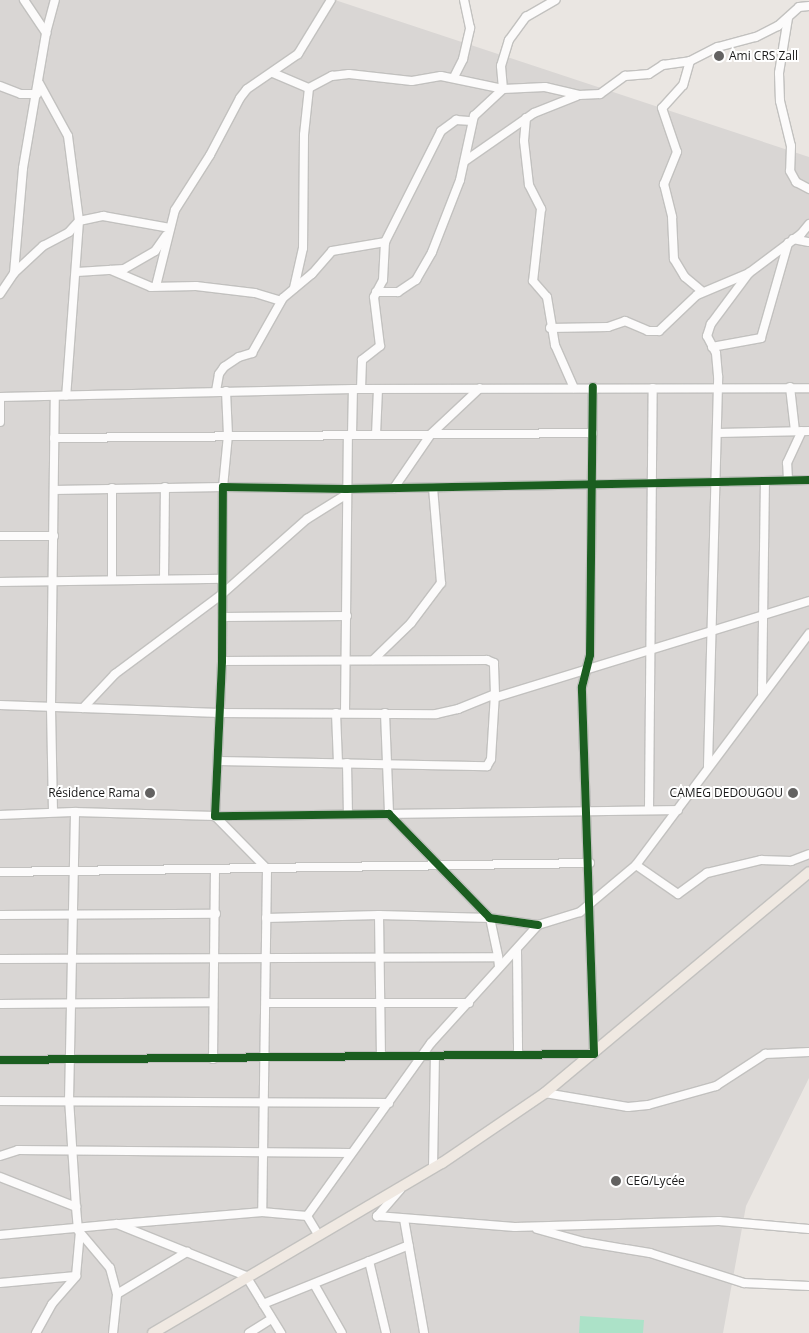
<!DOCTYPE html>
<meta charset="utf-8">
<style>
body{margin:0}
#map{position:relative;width:809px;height:1333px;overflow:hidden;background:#eae6e2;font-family:"Open Sans",sans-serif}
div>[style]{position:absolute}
.residential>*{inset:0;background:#d9d6d4}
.pitch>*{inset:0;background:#ace2c8}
.roads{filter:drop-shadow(1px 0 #c2c1bf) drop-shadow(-1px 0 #c2c1bf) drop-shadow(0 1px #c2c1bf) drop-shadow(0 -1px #c2c1bf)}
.minor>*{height:8px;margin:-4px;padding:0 4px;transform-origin:4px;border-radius:4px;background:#fcfbfb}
.major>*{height:10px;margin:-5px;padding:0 5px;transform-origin:5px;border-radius:5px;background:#f0e9e2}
.cycleway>*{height:8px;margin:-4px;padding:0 4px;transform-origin:4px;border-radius:4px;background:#1b5e20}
.dots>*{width:14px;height:14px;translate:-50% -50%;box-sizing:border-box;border:2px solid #fff;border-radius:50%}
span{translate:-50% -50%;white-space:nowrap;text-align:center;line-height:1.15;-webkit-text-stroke:4px #fff;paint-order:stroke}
.poi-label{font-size:12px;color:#1b1b1b}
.left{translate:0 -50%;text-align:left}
.right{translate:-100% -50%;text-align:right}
</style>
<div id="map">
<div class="residential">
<i style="clip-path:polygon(0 0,335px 0,809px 157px,809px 1078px,746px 1206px,723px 1333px,0 1333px)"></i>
</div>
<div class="pitch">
<i style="clip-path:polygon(580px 1316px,644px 1320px,643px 1333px,579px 1333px)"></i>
</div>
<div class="roads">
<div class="minor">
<i style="left:24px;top:0;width:40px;rotate:56deg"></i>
<i style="left:788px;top:18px;width:56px;rotate:99.3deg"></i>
<i style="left:779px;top:73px;width:28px;rotate:88deg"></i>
<i style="left:780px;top:101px;width:46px;rotate:76.3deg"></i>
<i style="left:791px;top:146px;width:25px;rotate:92deg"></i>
<i style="left:790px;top:171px;width:13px;rotate:61deg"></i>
<i style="left:796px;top:182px;width:15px;rotate:28deg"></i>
<i style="left:690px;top:61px;width:25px;rotate:106deg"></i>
<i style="left:683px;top:85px;width:31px;rotate:132deg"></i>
<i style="left:662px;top:108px;width:46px;rotate:71.2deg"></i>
<i style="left:677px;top:152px;width:35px;rotate:112deg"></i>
<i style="left:664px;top:184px;width:34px;rotate:76deg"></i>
<i style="left:672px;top:217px;width:42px;rotate:87.3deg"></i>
<i style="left:674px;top:259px;width:21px;rotate:59deg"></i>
<i style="left:685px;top:277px;width:23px;rotate:40deg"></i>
<i style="left:273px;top:73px;width:39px;rotate:23deg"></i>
<i style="left:309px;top:88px;width:47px;rotate:96.1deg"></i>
<i style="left:304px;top:135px;width:113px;rotate:90.5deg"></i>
<i style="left:303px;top:248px;width:41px;rotate:102.7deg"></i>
<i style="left:454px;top:77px;width:20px;rotate:-63deg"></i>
<i style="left:463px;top:59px;width:32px;rotate:-77deg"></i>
<i style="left:470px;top:28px;width:29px;rotate:-102deg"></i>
<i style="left:39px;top:83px;width:60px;rotate:61.3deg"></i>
<i style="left:68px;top:136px;width:86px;rotate:82.6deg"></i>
<i style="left:79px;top:221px;width:175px;rotate:94.2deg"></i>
<i style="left:0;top:86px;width:22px;rotate:21deg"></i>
<i style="left:21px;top:94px;width:16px"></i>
<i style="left:309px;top:88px;width:26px;rotate:-28deg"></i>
<i style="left:332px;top:76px;width:17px;rotate:-7deg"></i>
<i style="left:349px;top:74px;width:63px;rotate:6.3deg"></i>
<i style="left:412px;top:81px;width:29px;rotate:-10deg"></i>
<i style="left:441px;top:76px;width:63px;rotate:11.8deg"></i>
<i style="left:503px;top:89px;width:42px;rotate:-2.7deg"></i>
<i style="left:545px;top:87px;width:35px;rotate:13deg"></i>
<i style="left:579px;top:95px;width:21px;rotate:-3deg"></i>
<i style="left:600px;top:94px;width:31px;rotate:-36deg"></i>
<i style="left:625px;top:76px;width:24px;rotate:-5deg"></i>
<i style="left:649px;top:74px;width:17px;rotate:-33deg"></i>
<i style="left:663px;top:65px;width:27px;rotate:-8deg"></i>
<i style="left:690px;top:61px;width:31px;rotate:-27deg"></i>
<i style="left:718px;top:47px;width:39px;rotate:-15deg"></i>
<i style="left:756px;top:37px;width:25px;rotate:-27deg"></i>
<i style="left:778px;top:26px;width:28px;rotate:-42deg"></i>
<i style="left:799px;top:7px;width:10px;rotate:-6deg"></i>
<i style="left:503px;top:89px;width:23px;rotate:-95deg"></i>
<i style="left:501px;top:66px;width:27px;rotate:-73deg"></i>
<i style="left:509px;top:40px;width:29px;rotate:-54deg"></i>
<i style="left:526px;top:17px;width:34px;rotate:-30deg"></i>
<i style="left:526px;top:118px;width:23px;rotate:95deg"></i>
<i style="left:524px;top:141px;width:44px;rotate:83.5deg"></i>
<i style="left:529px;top:185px;width:27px;rotate:63deg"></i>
<i style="left:541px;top:209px;width:72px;rotate:96.3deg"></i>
<i style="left:533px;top:281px;width:21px;rotate:49deg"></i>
<i style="left:547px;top:297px;width:49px;rotate:80.5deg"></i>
<i style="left:555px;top:345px;width:47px;rotate:66.2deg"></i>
<i style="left:465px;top:161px;width:84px;rotate:-34.8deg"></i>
<i style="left:534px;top:113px;width:46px;rotate:-21.6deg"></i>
<i style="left:793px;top:239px;width:16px;rotate:11deg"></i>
<i style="left:111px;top:270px;width:43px;rotate:23deg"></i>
<i style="left:151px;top:287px;width:45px;rotate:-1.3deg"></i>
<i style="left:196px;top:286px;width:59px;rotate:6.8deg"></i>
<i style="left:255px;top:293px;width:27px;rotate:17deg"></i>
<i style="left:77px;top:272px;width:47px;rotate:-3.7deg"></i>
<i style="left:124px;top:269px;width:36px;rotate:-30deg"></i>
<i style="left:155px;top:251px;width:19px;rotate:-55deg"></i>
<i style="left:14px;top:273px;width:105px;rotate:-85.1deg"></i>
<i style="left:23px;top:168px;width:137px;rotate:-80.3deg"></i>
<i style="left:46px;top:33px;width:34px;rotate:-75deg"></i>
<i style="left:156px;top:286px;width:78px;rotate:-76deg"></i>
<i style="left:175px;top:210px;width:65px;rotate:-57.5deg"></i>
<i style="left:210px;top:155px;width:64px;rotate:-62.2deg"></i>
<i style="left:240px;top:98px;width:11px;rotate:-52deg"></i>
<i style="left:247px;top:89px;width:62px;rotate:-34.5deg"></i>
<i style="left:298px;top:54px;width:63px;rotate:-58.6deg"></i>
<i style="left:376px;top:292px;width:22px"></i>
<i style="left:398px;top:292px;width:22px;rotate:-34deg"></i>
<i style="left:416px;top:280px;width:32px;rotate:-60deg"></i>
<i style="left:432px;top:252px;width:77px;rotate:-68.7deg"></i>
<i style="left:460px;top:180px;width:66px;rotate:-77.7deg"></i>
<i style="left:474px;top:116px;width:40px;rotate:-43deg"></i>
<i style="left:0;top:294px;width:25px;rotate:-56deg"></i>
<i style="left:14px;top:273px;width:40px;rotate:-43deg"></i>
<i style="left:43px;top:246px;width:30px;rotate:-28deg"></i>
<i style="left:69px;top:232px;width:15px;rotate:-48deg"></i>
<i style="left:79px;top:221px;width:25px;rotate:-12deg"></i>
<i style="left:103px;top:216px;width:68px;rotate:10.2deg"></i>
<i style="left:550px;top:328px;width:58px;rotate:-1deg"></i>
<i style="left:608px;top:327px;width:18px;rotate:-19deg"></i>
<i style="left:625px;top:321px;width:25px;rotate:23deg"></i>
<i style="left:648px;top:331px;width:11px"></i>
<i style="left:659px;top:331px;width:52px;rotate:-43.5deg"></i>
<i style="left:697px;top:295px;width:56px;rotate:-22.9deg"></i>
<i style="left:749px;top:273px;width:65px;rotate:-36.9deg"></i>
<i style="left:801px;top:234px;width:13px;rotate:-51deg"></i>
<i style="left:712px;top:347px;width:50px;rotate:-10.4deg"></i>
<i style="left:761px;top:338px;width:99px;rotate:-74.1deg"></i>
<i style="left:790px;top:387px;width:44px;rotate:83.5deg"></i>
<i style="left:361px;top:389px;width:29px;rotate:-88deg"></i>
<i style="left:362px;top:360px;width:23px;rotate:-38deg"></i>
<i style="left:380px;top:346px;width:49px;rotate:-97deg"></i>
<i style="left:374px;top:297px;width:19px;rotate:-62deg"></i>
<i style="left:383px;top:280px;width:38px;rotate:-87deg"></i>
<i style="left:385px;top:242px;width:124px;rotate:-63.2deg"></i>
<i style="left:441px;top:131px;width:19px;rotate:-36deg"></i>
<i style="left:456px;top:120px;width:16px;rotate:4deg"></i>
<i style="left:216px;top:391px;width:17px;rotate:-80deg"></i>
<i style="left:219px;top:374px;width:9px;rotate:-54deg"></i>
<i style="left:224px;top:367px;width:18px;rotate:-34deg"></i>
<i style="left:239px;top:357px;width:14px;rotate:-17deg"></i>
<i style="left:252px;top:353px;width:63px;rotate:-60.6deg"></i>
<i style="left:283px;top:298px;width:38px;rotate:-40deg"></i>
<i style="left:312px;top:274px;width:30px;rotate:-49deg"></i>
<i style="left:332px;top:251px;width:54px;rotate:-9.6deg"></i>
<i style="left:0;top:397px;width:353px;rotate:-1.3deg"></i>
<i style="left:353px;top:389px;width:456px;rotate:-0.1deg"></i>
<i style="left:0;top:422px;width:25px;rotate:-90deg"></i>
<i style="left:718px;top:433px;width:91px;rotate:-1.3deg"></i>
<i style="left:352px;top:435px;width:46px;rotate:-88.8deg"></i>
<i style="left:376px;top:435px;width:46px;rotate:-87.5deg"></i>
<i style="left:54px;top:438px;width:539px;rotate:-0.53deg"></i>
<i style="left:788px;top:480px;width:17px;rotate:-93deg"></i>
<i style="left:787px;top:463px;width:35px;rotate:-65deg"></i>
<i style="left:112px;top:488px;width:92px;rotate:90deg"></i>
<i style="left:394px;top:488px;width:65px;rotate:-55.6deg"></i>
<i style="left:431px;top:434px;width:67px;rotate:-43.2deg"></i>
<i style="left:54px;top:490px;width:169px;rotate:-1deg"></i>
<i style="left:223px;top:487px;width:52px;rotate:-84.5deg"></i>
<i style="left:228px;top:435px;width:44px;rotate:-92.6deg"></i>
<i style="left:0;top:536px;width:54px"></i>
<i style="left:164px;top:579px;width:92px;rotate:-89.4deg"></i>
<i style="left:0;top:582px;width:221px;rotate:-0.8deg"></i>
<i style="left:222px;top:617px;width:125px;rotate:-0.5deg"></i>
<i style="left:373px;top:660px;width:53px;rotate:-44.2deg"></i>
<i style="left:411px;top:623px;width:50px;rotate:-53.1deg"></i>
<i style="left:441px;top:583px;width:96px;rotate:-94.8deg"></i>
<i style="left:762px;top:693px;width:212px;rotate:-89.2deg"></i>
<i style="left:494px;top:698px;width:330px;rotate:-17.1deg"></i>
<i style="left:0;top:705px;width:219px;rotate:2.1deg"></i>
<i style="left:219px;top:713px;width:217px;rotate:0.3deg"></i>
<i style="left:436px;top:714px;width:23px;rotate:-13deg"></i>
<i style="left:458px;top:709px;width:40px;rotate:-22deg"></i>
<i style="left:83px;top:708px;width:47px;rotate:-46.7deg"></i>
<i style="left:115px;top:674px;width:132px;rotate:-36.7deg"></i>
<i style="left:221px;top:595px;width:115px;rotate:-41.5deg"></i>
<i style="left:307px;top:519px;width:47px;rotate:-32deg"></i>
<i style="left:336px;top:713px;width:50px;rotate:87.7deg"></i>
<i style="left:345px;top:713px;width:278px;rotate:-89.4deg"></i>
<i style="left:385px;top:713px;width:101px;rotate:87.7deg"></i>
<i style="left:389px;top:814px;width:289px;rotate:-0.8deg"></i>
<i style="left:219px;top:761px;width:268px;rotate:1.1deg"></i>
<i style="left:487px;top:766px;width:8px;rotate:-60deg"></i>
<i style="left:491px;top:759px;width:65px;rotate:-86.5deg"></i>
<i style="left:495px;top:694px;width:31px;rotate:-92deg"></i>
<i style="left:494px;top:663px;width:8px;rotate:-157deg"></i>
<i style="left:487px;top:660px;width:265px;rotate:179.8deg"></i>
<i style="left:347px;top:763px;width:51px;rotate:88.9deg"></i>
<i style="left:708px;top:766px;width:390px;rotate:-88.5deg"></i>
<i style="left:718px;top:376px;width:23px;rotate:-95deg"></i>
<i style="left:716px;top:353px;width:19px;rotate:-118deg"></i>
<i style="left:707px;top:336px;width:13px;rotate:-72deg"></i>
<i style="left:711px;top:324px;width:64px;rotate:-53.3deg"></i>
<i style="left:649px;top:808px;width:420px;rotate:-89.5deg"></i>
<i style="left:53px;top:812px;width:105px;rotate:-91.1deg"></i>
<i style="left:51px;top:707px;width:311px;rotate:-89.3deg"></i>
<i style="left:0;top:815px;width:75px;rotate:-2.3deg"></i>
<i style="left:636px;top:865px;width:51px;rotate:34.6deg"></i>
<i style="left:678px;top:894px;width:36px;rotate:-36deg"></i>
<i style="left:707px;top:873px;width:56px;rotate:-13.5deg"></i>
<i style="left:761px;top:860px;width:30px;rotate:2deg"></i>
<i style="left:791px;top:861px;width:19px;rotate:-21deg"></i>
<i style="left:0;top:872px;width:590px;rotate:-0.87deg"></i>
<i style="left:0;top:915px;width:216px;rotate:-0.3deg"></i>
<i style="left:379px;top:915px;width:140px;rotate:89.2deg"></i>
<i style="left:266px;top:918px;width:113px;rotate:-1.5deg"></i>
<i style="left:379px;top:915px;width:111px;rotate:1.5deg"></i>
<i style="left:490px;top:918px;width:40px;rotate:78deg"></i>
<i style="left:538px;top:925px;width:49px;rotate:-171.7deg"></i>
<i style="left:490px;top:918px;width:145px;rotate:-134.2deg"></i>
<i style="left:389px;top:814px;width:174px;rotate:179.3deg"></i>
<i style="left:215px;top:816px;width:155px;rotate:-87.4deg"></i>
<i style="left:222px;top:661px;width:174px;rotate:-89.7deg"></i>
<i style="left:223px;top:487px;width:123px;rotate:0.9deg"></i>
<i style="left:346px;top:489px;width:463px;rotate:-1.1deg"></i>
<i style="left:517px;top:951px;width:104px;rotate:89.4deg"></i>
<i style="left:0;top:959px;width:498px;rotate:-0.2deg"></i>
<i style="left:498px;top:957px;width:10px;rotate:84deg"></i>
<i style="left:267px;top:1003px;width:202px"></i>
<i style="left:0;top:1004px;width:212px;rotate:-0.5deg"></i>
<i style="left:213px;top:1059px;width:190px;rotate:-89.4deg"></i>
<i style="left:0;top:1060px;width:594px;rotate:-0.58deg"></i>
<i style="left:594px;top:1054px;width:367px;rotate:-91.9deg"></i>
<i style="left:582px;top:687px;width:33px;rotate:-76deg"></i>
<i style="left:590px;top:655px;width:268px;rotate:-89.4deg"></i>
<i style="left:545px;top:1093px;width:84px;rotate:9.6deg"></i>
<i style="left:628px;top:1107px;width:20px;rotate:-6deg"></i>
<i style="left:648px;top:1105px;width:71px;rotate:-15.6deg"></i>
<i style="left:716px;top:1086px;width:59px;rotate:-33.1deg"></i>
<i style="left:765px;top:1054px;width:44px;rotate:-2.6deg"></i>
<i style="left:0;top:1101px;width:389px;rotate:0.3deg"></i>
<i style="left:0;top:1156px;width:19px;rotate:-18deg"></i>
<i style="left:18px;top:1150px;width:332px;rotate:0.5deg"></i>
<i style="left:433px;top:1168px;width:112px;rotate:-89deg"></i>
<i style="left:0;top:1177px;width:82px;rotate:21.5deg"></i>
<i style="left:400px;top:1190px;width:35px;rotate:131deg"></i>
<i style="left:377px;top:1216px;width:138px;rotate:4.6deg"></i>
<i style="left:515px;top:1227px;width:204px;rotate:-1.7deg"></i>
<i style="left:719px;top:1221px;width:90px;rotate:5.1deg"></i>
<i style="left:307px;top:1216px;width:213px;rotate:-54.4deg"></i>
<i style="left:431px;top:1043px;width:159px;rotate:-47.8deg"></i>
<i style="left:538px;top:925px;width:44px;rotate:-17.2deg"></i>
<i style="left:580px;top:912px;width:73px;rotate:-40deg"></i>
<i style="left:636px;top:865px;width:289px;rotate:-53.2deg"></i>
<i style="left:307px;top:1216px;width:21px;rotate:59deg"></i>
<i style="left:404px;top:1219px;width:116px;rotate:80deg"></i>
<i style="left:120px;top:1224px;width:143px;rotate:-4.8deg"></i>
<i style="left:262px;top:1212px;width:45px;rotate:5.1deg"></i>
<i style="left:537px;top:1229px;width:49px;rotate:15.5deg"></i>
<i style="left:584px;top:1242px;width:67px;rotate:9.5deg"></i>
<i style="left:650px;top:1253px;width:99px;rotate:17.7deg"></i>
<i style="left:744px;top:1283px;width:65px;rotate:2.6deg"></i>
<i style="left:0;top:1235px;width:118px;rotate:-5.4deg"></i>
<i style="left:117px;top:1224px;width:139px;rotate:22deg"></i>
<i style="left:246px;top:1276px;width:67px;rotate:58.4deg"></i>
<i style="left:369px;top:1261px;width:74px;rotate:76.7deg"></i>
<i style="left:0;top:1283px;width:76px;rotate:-5.3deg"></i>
<i style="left:76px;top:1276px;width:45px;rotate:-84.9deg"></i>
<i style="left:314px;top:1284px;width:56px;rotate:60.3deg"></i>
<i style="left:117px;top:1294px;width:82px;rotate:-31deg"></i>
<i style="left:263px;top:1304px;width:157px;rotate:-22deg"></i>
<i style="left:36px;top:1333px;width:33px;rotate:-61deg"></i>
<i style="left:52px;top:1304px;width:37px;rotate:-49deg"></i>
<i style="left:113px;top:1333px;width:39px;rotate:-84deg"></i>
<i style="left:117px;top:1294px;width:27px;rotate:-105deg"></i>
<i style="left:110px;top:1268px;width:50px;rotate:-130.1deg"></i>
<i style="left:78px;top:1230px;width:23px;rotate:-95deg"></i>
<i style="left:76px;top:1207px;width:107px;rotate:-93.7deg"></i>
<i style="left:69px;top:1100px;width:288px;rotate:-88.8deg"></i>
<i style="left:75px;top:812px;width:140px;rotate:1.6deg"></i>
<i style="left:215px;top:816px;width:74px;rotate:45.5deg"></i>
<i style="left:267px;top:869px;width:343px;rotate:90.8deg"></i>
<i style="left:249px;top:1333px;width:26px;rotate:-32deg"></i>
</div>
<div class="major">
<i style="left:153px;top:1333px;width:335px;rotate:-30.5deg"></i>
<i style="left:442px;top:1163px;width:125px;rotate:-34.2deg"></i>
<i style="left:545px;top:1093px;width:344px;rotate:-39.9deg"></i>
</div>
</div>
<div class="cycleway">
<i style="left:538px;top:925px;width:49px;rotate:-171.7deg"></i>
<i style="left:490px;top:918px;width:145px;rotate:-134.2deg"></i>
<i style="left:389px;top:814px;width:174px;rotate:179.3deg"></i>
<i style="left:215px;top:816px;width:155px;rotate:-87.4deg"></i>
<i style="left:222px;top:661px;width:174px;rotate:-89.7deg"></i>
<i style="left:223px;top:487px;width:123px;rotate:0.9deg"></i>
<i style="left:346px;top:489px;width:463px;rotate:-1.1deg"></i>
<i style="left:0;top:1060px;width:594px;rotate:-0.58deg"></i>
<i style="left:594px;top:1054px;width:367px;rotate:-91.9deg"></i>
<i style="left:582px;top:687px;width:33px;rotate:-76deg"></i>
<i style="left:590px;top:655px;width:268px;rotate:-89.4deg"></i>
</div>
<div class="dots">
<i style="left:719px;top:56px;background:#636261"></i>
<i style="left:150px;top:793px;background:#636261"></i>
<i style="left:793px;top:793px;background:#636261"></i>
<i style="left:616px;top:1181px;background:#636261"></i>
</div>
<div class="poi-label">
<span class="left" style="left:729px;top:56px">Ami CRS Zall</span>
<span class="right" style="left:140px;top:793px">Résidence Rama</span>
<span class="right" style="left:783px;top:793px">CAMEG DEDOUGOU</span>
<span class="left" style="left:626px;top:1181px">CEG/Lycée</span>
</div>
</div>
